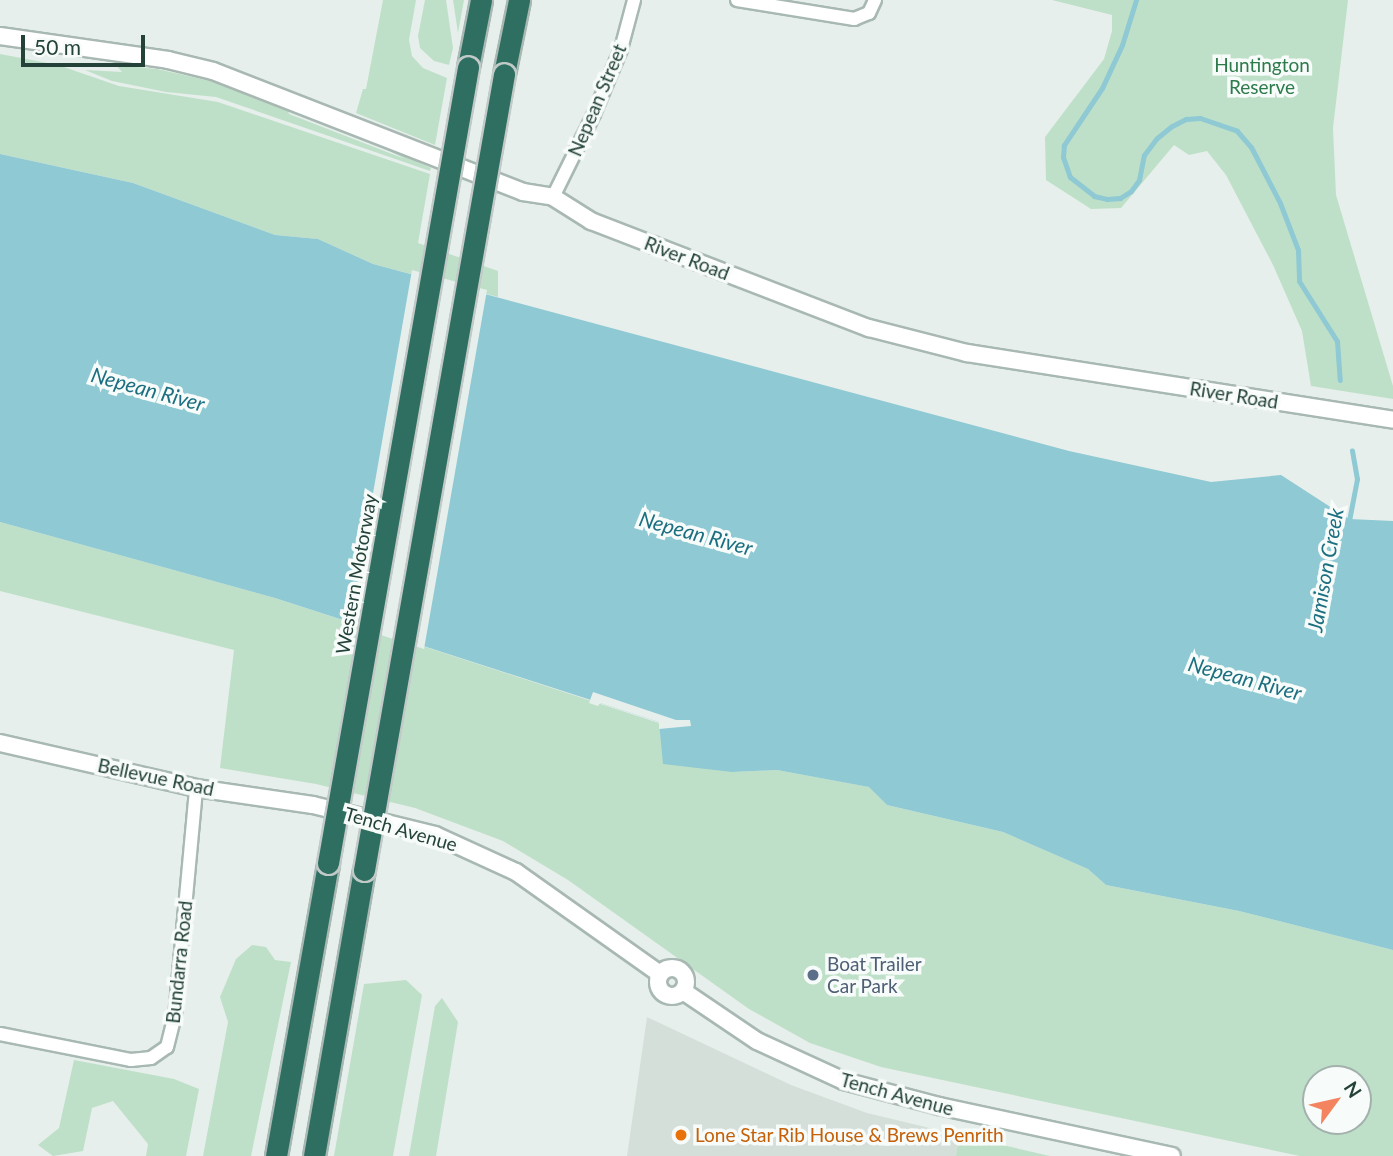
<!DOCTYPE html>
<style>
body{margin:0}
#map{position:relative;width:1393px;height:1156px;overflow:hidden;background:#e6efeb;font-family:Lato,sans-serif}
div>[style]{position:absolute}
.built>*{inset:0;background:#d4dfda}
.green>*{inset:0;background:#bfe0c8}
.water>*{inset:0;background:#8ec9d4}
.pier>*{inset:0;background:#e6efeb}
.stream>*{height:5px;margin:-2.5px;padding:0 2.5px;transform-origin:2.5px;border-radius:2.5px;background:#8ec9d4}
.roads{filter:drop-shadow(2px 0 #a8b8b2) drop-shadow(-2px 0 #a8b8b2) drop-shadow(0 2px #a8b8b2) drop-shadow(0 -2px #a8b8b2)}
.minor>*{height:12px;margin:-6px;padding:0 6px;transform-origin:6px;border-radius:6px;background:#fff}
.tertiary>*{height:16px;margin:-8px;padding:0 8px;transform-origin:8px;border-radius:8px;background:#fff}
.tertiary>.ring{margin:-8px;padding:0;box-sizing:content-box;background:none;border:16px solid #fff;border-radius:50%}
.motorway>*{height:21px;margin:-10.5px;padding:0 10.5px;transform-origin:10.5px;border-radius:10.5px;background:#2f6f62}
.bridges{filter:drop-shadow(2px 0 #c2cac8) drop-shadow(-2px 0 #c2cac8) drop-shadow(0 2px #c2cac8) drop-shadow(0 -2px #c2cac8)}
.motorway-bridge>*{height:21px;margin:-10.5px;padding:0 10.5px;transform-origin:10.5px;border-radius:10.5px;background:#2f6f62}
.dots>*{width:19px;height:19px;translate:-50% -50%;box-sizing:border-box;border:4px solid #f7fbf9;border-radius:50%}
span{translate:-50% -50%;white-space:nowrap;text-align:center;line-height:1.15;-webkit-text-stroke:7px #f7fbf9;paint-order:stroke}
.park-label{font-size:19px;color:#2d7a4b}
.street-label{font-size:19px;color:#24423a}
.service-label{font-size:19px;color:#4e5e75}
.left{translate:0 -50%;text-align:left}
.food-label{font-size:19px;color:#c56008}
.water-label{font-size:21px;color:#1c6f80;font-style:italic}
.north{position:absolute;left:1302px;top:1065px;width:70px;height:70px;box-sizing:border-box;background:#f7fbf9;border:2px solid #a3b1ad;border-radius:50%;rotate:57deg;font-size:19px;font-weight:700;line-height:28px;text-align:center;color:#24423a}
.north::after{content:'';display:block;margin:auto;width:24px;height:32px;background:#f4845f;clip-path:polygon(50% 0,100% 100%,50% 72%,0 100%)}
.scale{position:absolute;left:21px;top:35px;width:124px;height:32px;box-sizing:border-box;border:4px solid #24423a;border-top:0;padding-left:9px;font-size:21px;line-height:24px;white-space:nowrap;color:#24423a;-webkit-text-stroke:5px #f7fbf9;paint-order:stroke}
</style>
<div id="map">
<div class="built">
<i style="clip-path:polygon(647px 1017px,791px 1085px,867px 1113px,959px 1135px,956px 1156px,627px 1156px)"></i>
</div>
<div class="green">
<i style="clip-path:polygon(383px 0,416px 0,409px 40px,412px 56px,423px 68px,447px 78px,435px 145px,356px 113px,363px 89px,366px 89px)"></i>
<i style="clip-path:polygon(425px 0,446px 0,453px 48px,449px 65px,434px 61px,420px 48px,418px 36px)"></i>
<i style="clip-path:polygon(453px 0,464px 0,458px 33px)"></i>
<i style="clip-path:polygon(1052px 0,1348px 0,1333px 128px,1336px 195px,1393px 386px,1393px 399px,1311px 386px,1302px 331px,1273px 265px,1226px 175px,1207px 151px,1189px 155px,1174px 145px,1121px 208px,1091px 209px,1046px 180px,1045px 137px,1104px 59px,1112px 31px,1112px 15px)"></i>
<i style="clip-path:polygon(0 54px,58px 65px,119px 86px,218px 102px,430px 174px,418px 243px,498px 271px,498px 297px,373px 264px,318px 239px,275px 235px,133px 183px,0 154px)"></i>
<i style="clip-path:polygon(116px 65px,157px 69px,224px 84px,287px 106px,289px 114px,405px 159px,370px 141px,431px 168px,430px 171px,216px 97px,166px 92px,112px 81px,85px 70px,122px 72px)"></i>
<i style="clip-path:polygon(evenodd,0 522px,275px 598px,659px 723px,732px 772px,777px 770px,870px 787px,887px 805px,1003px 832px,1088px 869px,1106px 885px,1239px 911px,1393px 950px,1393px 1156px,1300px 1156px,881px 1067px,810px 1043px,749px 1009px,568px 880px,503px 841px,415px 808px,316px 784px,220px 768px,234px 650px,0 591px,0 522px,1316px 1079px,1358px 1079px,1358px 1121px,1316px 1121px,1316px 1079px)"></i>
<i style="clip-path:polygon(252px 945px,266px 947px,275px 960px,291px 962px,251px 1156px,203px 1156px,228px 1022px,220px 997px,236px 959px)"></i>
<i style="clip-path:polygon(406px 980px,422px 995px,393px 1156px,334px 1156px,364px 984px)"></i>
<i style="clip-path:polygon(442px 998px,458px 1022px,436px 1156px,409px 1156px,435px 1006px)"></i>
<i style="clip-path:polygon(74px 1060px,174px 1079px,199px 1089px,186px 1156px,146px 1156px,148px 1144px,113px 1101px,92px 1108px,83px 1151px,53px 1156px,38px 1145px,59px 1128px)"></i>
<i style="clip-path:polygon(959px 1135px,1050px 1156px,956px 1156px)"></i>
</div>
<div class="water">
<i style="clip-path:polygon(0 154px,133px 183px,275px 235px,318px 239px,373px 264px,1069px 451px,1211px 482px,1281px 475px,1349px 519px,1393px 521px,1393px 950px,1239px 911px,1106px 885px,1088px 869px,1003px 832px,887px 805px,869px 787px,777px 770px,732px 772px,663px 764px,659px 722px,275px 598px,0 522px)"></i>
</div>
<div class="pier">
<i style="clip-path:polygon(412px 270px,487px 290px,424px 649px,350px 625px)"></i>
<i style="clip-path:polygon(593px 692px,676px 720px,690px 720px,691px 726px,659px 729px,659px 722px,600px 703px,598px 706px,589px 703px)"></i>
</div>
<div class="stream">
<i style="left:1136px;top:0;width:47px;rotate:107.3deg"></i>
<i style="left:1122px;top:45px;width:47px;rotate:114.9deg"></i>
<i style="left:1102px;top:88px;width:69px;rotate:123.7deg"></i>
<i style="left:1064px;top:145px;width:12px;rotate:95deg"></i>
<i style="left:1063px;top:157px;width:21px;rotate:71deg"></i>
<i style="left:1070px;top:177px;width:31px;rotate:38deg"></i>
<i style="left:1094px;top:196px;width:13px;rotate:13deg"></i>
<i style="left:1107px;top:199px;width:13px;rotate:-4deg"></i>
<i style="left:1120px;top:198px;width:13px;rotate:-32deg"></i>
<i style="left:1131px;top:191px;width:14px;rotate:-54deg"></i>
<i style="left:1139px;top:180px;width:25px;rotate:-79deg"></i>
<i style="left:1144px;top:155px;width:21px;rotate:-53deg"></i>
<i style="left:1157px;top:138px;width:19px;rotate:-39deg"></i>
<i style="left:1172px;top:126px;width:16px;rotate:-27deg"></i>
<i style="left:1186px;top:119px;width:14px;rotate:-4deg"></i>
<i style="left:1200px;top:118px;width:39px;rotate:19deg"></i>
<i style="left:1237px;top:131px;width:21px;rotate:49deg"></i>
<i style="left:1251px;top:147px;width:63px;rotate:62.6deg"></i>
<i style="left:1280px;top:203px;width:50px;rotate:69deg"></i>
<i style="left:1298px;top:250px;width:31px;rotate:88deg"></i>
<i style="left:1299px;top:281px;width:71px;rotate:57.7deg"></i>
<i style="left:1337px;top:341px;width:39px;rotate:86deg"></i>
<i style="left:1348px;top:526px;width:48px;rotate:-79.2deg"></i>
<i style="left:1357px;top:479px;width:29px;rotate:-100deg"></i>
</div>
<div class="roads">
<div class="minor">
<i style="left:737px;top:0;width:119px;rotate:9.2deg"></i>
<i style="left:854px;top:19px;width:16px;rotate:-22deg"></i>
<i style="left:869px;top:13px;width:14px;rotate:-65deg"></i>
<i style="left:553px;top:197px;width:93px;rotate:-63.7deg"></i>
<i style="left:594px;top:114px;width:70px;rotate:-67.4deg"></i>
<i style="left:621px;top:49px;width:51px;rotate:-75.1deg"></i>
<i style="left:0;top:1034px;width:134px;rotate:11.2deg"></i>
<i style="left:131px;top:1060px;width:20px;rotate:-6deg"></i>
<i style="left:151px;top:1058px;width:19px;rotate:-35deg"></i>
<i style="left:167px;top:1047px;width:32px;rotate:-76deg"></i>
<i style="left:175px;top:1016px;width:229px;rotate:-84.7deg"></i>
</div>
<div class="tertiary">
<i style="left:0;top:36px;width:170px;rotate:8.1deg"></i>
<i style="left:168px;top:60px;width:46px;rotate:13.7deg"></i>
<i style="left:213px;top:71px;width:333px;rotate:21.3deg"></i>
<i style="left:523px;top:192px;width:30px;rotate:9deg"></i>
<i style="left:553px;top:197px;width:45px;rotate:32.3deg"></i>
<i style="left:591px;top:221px;width:298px;rotate:21.1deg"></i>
<i style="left:869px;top:328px;width:101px;rotate:14.3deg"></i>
<i style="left:967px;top:353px;width:431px;rotate:8.9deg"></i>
<i style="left:0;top:743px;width:201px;rotate:12.9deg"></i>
<i style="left:196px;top:788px;width:118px;rotate:8.3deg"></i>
<i style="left:313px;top:805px;width:126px;rotate:13.8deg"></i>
<i style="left:435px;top:835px;width:89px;rotate:24.6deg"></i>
<i style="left:516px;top:872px;width:176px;rotate:35.3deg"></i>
<i class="ring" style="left:658px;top:968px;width:12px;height:12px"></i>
<i style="left:683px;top:991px;width:89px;rotate:34deg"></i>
<i style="left:757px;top:1041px;width:96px;rotate:24.7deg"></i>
<i style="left:844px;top:1081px;width:98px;rotate:14.7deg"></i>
<i style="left:939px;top:1106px;width:238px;rotate:12.1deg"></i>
</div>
<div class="motorway">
<i style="left:468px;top:67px;width:68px;rotate:-79deg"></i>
<i style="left:504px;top:74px;width:76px;rotate:-78.5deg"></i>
<i style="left:276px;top:1156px;width:298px;rotate:-79.9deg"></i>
<i style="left:314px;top:1156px;width:290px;rotate:-80.1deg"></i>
</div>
</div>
<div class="bridges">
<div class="motorway-bridge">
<i style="left:328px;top:863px;width:808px;rotate:-80.02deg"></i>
<i style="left:364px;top:870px;width:808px;rotate:-80.02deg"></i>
</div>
</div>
<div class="dots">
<i style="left:813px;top:975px;background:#5c6f8a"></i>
<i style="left:681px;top:1135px;background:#e8710a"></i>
</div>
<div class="park-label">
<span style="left:1262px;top:76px">Huntington<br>Reserve</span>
</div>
<div class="street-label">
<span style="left:597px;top:100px;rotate:-67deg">Nepean Street</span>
<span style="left:687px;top:258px;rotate:21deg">River Road</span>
<span style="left:1234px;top:395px;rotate:9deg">River Road</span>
<span style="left:356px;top:574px;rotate:-80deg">Western Motorway</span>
<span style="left:156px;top:777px;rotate:12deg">Bellevue Road</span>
<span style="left:401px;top:829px;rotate:16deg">Tench Avenue</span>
<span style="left:179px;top:962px;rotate:-84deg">Bundarra Road</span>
<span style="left:897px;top:1094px;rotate:15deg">Tench Avenue</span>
</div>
<div class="service-label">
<span class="left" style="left:827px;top:975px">Boat Trailer<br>Car Park</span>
</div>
<div class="food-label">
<span class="left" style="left:695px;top:1135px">Lone Star Rib House &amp; Brews Penrith</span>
</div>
<div class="water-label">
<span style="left:148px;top:389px;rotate:15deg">Nepean River</span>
<span style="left:696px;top:533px;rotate:15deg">Nepean River</span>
<span style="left:1325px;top:570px;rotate:-80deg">Jamison Creek</span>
<span style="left:1245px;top:678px;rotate:15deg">Nepean River</span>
</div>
<div class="north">N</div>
<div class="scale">50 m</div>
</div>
